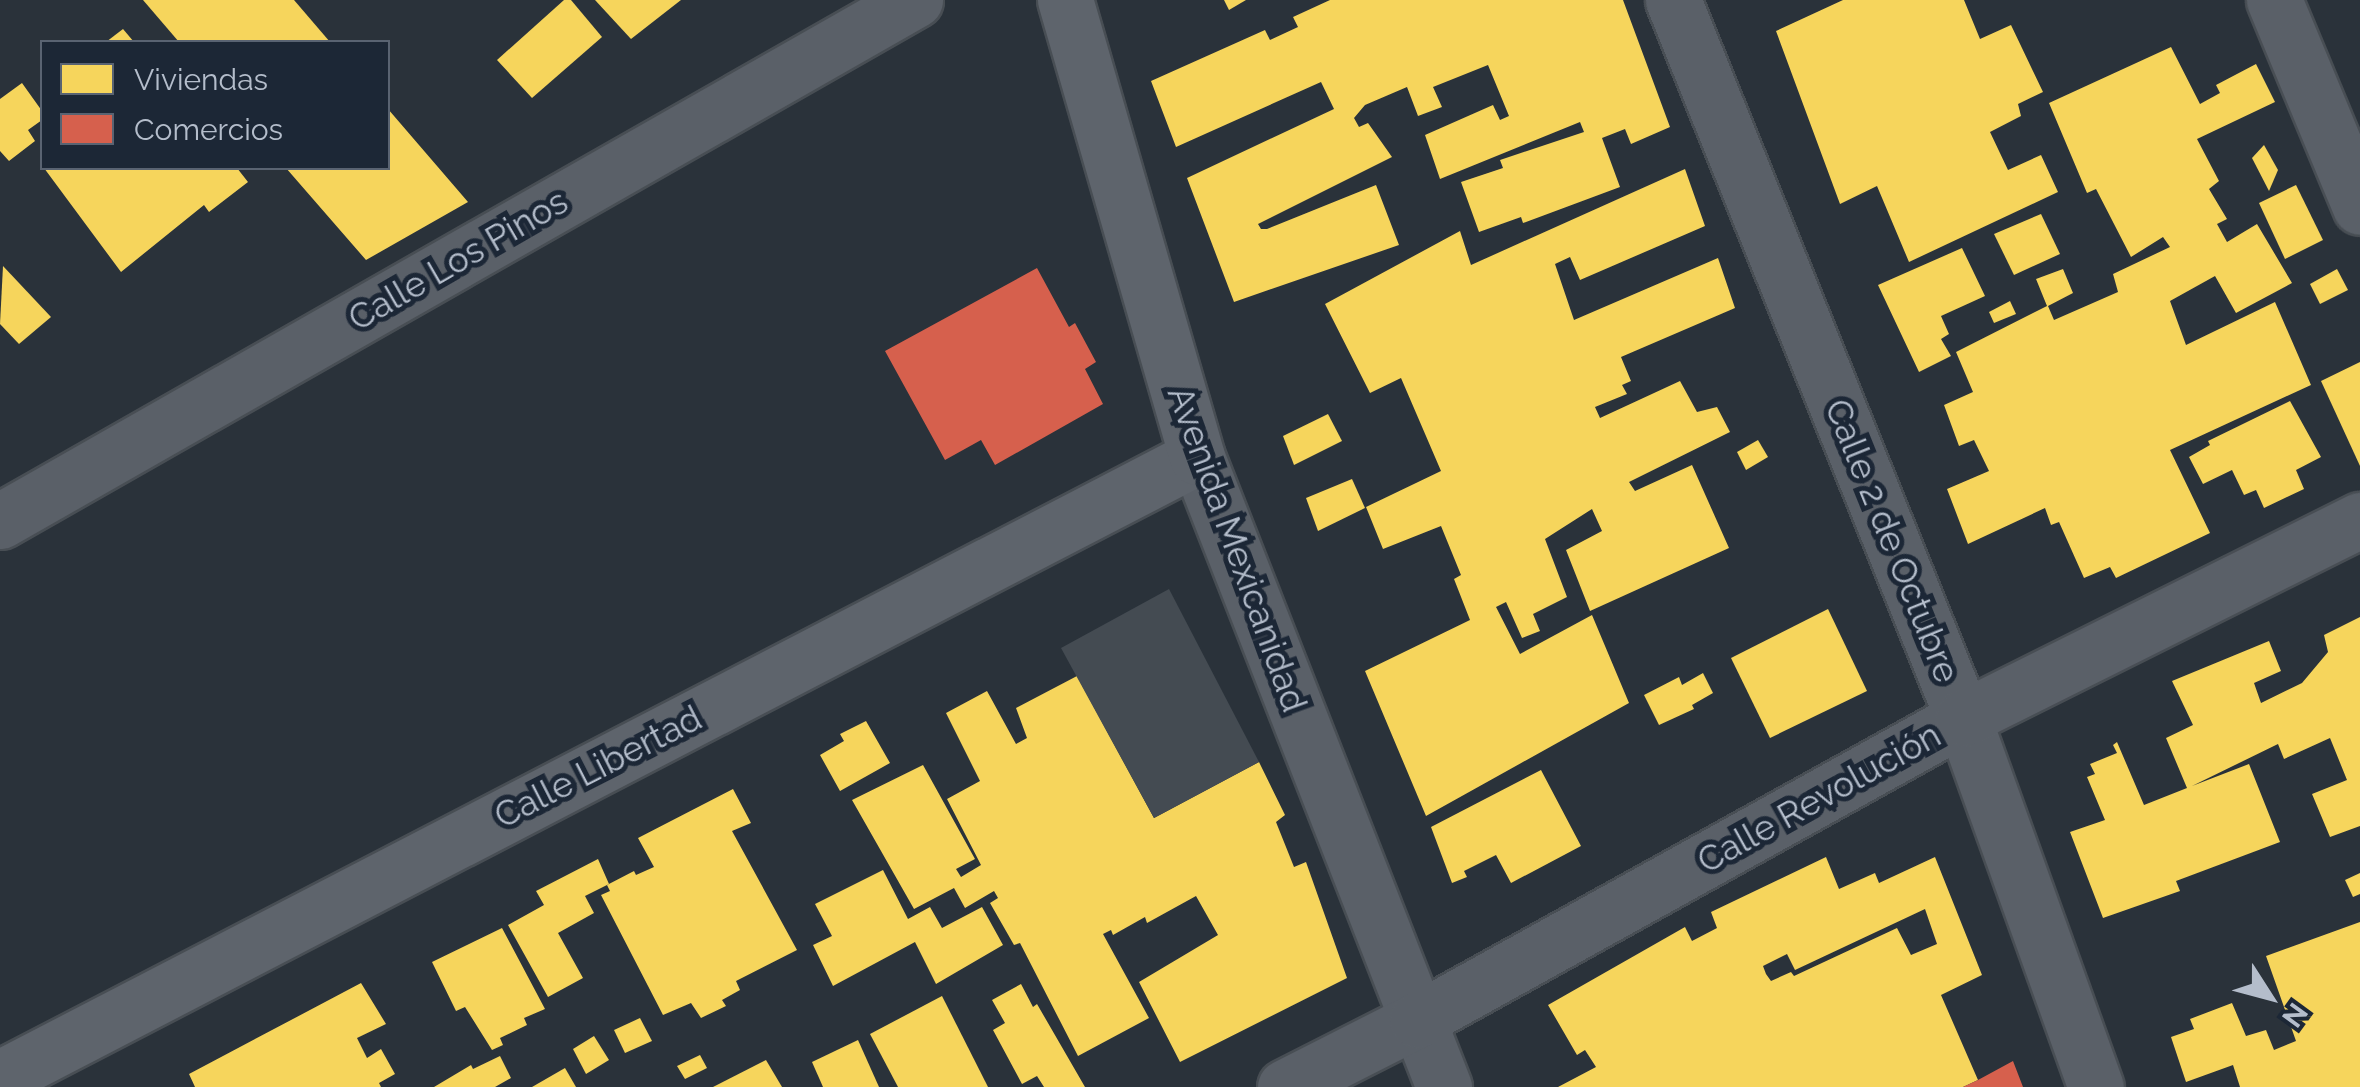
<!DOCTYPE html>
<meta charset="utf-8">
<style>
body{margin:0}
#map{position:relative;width:2360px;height:1087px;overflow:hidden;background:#2a323a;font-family:Raleway,sans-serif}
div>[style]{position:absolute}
.homes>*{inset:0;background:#f6d55c}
.shops>*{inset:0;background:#d6604d}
.building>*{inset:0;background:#444b52}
.roads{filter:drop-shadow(2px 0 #484e54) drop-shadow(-2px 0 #484e54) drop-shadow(0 2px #484e54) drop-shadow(0 -2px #484e54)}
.street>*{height:55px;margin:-27.5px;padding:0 27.5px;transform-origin:27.5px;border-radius:27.5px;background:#5a6068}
.secondary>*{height:55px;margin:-27.5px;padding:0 27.5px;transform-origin:27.5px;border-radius:27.5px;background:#5e646c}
span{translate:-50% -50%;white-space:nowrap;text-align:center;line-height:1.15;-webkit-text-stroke:10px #1c2736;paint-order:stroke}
.street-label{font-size:35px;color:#b4bdcb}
.legend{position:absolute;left:40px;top:40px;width:350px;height:130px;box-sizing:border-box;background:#1c2736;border:2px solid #596372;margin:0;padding:12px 18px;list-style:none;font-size:30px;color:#b4bdcb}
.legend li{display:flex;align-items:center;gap:20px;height:50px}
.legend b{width:50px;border:2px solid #596372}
.north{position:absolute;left:2220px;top:947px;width:100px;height:100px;-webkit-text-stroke:8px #1c2736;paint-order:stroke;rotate:126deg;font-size:28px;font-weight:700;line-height:40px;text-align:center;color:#b4bdcb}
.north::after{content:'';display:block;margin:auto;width:35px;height:45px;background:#b4bdcb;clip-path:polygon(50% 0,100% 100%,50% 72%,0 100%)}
</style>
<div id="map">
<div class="homes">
<i style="clip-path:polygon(143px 0,294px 0,330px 42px,179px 42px)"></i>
<i style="clip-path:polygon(564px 0,571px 0,602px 37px,532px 98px,497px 60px)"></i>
<i style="clip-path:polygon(595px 0,681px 0,631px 39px)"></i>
<i style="clip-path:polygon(1224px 0,1246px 0,1229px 10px)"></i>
<i style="clip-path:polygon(1330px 0,1623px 0,1670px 127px,1631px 144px,1625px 129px,1602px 138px,1620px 187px,1523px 223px,1521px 217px,1479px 232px,1461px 182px,1503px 168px,1500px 160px,1584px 132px,1580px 122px,1440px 179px,1425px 135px,1493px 105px,1500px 120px,1509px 116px,1488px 65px,1433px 87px,1442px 107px,1418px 116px,1407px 87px,1365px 105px,1354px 118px,1359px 127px,1368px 123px,1392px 157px,1258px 224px,1261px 229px,1267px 229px,1376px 185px,1399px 245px,1234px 302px,1187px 178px,1334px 109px,1321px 82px,1176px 147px,1151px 81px,1265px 30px,1270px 40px,1298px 27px,1293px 17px)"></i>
<i style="clip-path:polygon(1843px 0,1964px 0,1980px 39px,2011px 25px,2043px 92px,2018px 104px,2021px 116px,1990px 132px,2008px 170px,2041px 155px,2058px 192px,1909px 262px,1877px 186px,1840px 204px,1776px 31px)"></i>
<i style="clip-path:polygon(123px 29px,134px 42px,106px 42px)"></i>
<i style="clip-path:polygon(2171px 47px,2200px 104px,2220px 93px,2216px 85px,2256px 64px,2275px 102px,2197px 139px,2219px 181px,2209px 189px,2227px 219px,2217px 224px,2227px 242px,2257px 224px,2292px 283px,2236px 313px,2215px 276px,2170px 301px,2186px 345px,2275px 302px,2311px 385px,2170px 450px,2210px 533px,2116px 578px,2110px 567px,2084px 578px,2059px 522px,2051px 525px,2045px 508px,1968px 544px,1947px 489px,1989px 471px,1974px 440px,1959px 446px,1944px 405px,1973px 392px,1956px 352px,2047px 306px,2036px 279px,2063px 269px,2073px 293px,2048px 306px,2054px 320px,2118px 292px,2113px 274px,2170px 247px,2163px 237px,2131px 257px,2096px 189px,2087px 193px,2049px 103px)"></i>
<i style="clip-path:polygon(22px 83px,42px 111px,42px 120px,28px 130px,35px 141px,9px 161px,0 151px,0 99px)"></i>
<i style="clip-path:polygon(388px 109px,468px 202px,366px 260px,286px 168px,388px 168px)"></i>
<i style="clip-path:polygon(2264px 145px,2278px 170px,2269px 191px,2252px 158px)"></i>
<i style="clip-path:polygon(44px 168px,237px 168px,248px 182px,209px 212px,204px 205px,121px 272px)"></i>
<i style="clip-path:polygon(1685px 169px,1705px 226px,1580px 280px,1570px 257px,1555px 264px,1574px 320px,1718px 258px,1735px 308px,1621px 357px,1631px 381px,1622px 385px,1627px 394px,1595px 407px,1600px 418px,1680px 381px,1697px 412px,1717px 407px,1730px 432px,1629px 482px,1635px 491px,1692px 465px,1729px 548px,1590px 611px,1566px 550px,1602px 531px,1592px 509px,1545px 539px,1567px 597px,1533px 614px,1540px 631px,1522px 638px,1506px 602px,1496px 607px,1520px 654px,1592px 615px,1629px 703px,1426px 816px,1365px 671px,1470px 620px,1454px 579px,1461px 575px,1441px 526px,1383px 549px,1366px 507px,1441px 471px,1401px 378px,1370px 393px,1325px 304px,1460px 231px,1471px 265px)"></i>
<i style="clip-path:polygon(2296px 185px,2323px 240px,2285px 259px,2259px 203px)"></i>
<i style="clip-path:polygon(2041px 214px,2060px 254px,2014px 275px,1994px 234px)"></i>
<i style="clip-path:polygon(1962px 248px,1985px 296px,1941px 316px,1949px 334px,1941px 339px,1951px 356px,1919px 372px,1878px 285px)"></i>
<i style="clip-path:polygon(3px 266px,51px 317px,19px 344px,0 324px)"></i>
<i style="clip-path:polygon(2337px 269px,2348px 290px,2320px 304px,2310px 284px)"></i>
<i style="clip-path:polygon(2010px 301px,2016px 314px,1994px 323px,1989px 312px)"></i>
<i style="clip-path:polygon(2360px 362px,2360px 466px,2321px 381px)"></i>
<i style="clip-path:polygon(2290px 401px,2321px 457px,2296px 470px,2304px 489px,2264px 508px,2256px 490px,2244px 495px,2232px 470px,2203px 484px,2189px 457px,2210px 445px,2208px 441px)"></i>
<i style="clip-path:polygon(1328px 414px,1342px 441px,1294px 465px,1283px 436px)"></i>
<i style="clip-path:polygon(1758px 440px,1768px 457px,1746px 470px,1737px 452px)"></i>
<i style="clip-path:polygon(1352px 479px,1365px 508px,1318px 531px,1306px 498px)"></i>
<i style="clip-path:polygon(1828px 609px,1867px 691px,1770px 738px,1731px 658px)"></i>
<i style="clip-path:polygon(2360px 617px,2360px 826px,2330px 837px,2312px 794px,2347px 780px,2330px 738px,2284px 759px,2278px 744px,2192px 786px,2249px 764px,2280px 842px,2176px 881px,2180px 891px,2103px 918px,2070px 832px,2105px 820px,2087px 777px,2095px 774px,2090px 764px,2117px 753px,2113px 745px,2117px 742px,2144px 805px,2187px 788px,2166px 738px,2193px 725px,2172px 681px,2269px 641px,2281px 671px,2254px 683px,2261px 703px,2302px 683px,2328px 652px,2324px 635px)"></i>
<i style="clip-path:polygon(1703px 673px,1713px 693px,1692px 705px,1694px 709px,1659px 725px,1644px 695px,1679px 677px,1682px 685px)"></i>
<i style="clip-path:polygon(1077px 676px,1154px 818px,1259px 762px,1285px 815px,1276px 822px,1294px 867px,1306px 862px,1347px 978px,1180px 1062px,1139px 982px,1218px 935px,1196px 896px,1147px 923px,1145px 917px,1113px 935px,1111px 930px,1103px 934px,1149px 1018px,1078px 1056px,1020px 943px,1014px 945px,990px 903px,998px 898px,994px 891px,965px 908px,954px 888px,914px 909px,852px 800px,923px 765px,975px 859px,956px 869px,961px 877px,981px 865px,947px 799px,980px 781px,946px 713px,987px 691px,1016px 744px,1027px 738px,1016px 708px)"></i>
<i style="clip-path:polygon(866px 721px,890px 763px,840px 791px,820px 755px,844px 741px,840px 734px)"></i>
<i style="clip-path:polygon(1541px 770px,1581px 846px,1511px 883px,1496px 855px,1464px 871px,1467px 877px,1452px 883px,1431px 827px)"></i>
<i style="clip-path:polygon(733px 789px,751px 823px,732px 831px,797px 950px,736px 981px,740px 990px,722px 1000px,726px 1006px,701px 1018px,691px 1003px,663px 1015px,601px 895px,610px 891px,607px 885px,634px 871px,636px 875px,654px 867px,638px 838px)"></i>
<i style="clip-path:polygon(evenodd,1826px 857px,1839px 889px,1875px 873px,1879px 883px,1935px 857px,1982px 975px,1941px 995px,1978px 1080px,1963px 1087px,1558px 1087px,1596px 1067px,1585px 1050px,1577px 1055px,1548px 1005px,1685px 927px,1692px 941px,1717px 928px,1711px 912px,1826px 857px,1925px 909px,1937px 944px,1911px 955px,1897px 928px,1794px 976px,1791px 972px,1771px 981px,1766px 974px,1763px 966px,1787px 954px,1795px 970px,1925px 909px)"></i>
<i style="clip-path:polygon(598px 859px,609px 884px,585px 896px,594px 913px,558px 933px,583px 978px,548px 997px,508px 925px,544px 905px,536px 891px)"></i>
<i style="clip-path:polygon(883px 870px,908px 919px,930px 907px,942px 928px,982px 907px,1003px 945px,936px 984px,915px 942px,833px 986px,813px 945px,832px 936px,815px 904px)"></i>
<i style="clip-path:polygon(2360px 873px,2360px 894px,2353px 897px,2345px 880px)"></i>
<i style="clip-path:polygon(2360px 922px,2360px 1087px,2240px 1087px,2233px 1065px,2186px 1082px,2171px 1037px,2194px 1029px,2190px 1019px,2232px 1003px,2246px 1036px,2266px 1030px,2274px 1050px,2296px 1041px,2266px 956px)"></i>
<i style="clip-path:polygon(502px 928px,545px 1009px,524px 1018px,527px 1025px,500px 1038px,503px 1045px,492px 1050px,465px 1007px,456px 1011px,432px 962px)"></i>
<i style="clip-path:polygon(361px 983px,386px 1024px,357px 1038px,367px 1058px,381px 1049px,395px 1074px,379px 1083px,381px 1087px,195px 1087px,189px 1074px)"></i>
<i style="clip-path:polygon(1021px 984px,1033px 1007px,1037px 1004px,1085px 1087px,1044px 1087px,1037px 1076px,1022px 1084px,993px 1030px,1005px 1023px,992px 1000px)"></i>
<i style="clip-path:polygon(942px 996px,988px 1087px,898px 1087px,870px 1034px)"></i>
<i style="clip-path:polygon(640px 1018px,652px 1041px,625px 1053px,614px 1030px)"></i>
<i style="clip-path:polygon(594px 1036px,609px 1060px,586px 1074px,573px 1049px)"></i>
<i style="clip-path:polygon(858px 1040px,879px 1087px,823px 1087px,812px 1062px)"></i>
<i style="clip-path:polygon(700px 1055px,707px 1068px,685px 1079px,677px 1066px)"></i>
<i style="clip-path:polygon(500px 1056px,511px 1078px,495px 1087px,434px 1087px,471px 1065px,473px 1069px)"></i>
<i style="clip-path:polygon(766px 1060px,782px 1087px,713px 1087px)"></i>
<i style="clip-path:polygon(565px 1068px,576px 1087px,532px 1087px)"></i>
</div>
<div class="shops">
<i style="clip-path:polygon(1037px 268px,1069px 327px,1075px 323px,1096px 362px,1085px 369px,1103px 404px,995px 465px,981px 440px,945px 460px,885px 351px)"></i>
<i style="clip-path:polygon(2013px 1061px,2023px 1087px,1963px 1087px,1978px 1080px)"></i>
</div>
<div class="building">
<i style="clip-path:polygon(1169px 589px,1259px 762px,1154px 818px,1061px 648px)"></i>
</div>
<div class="roads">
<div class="street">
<i style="left:1673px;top:0;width:774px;rotate:68.01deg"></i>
<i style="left:1963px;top:718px;width:392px;rotate:70.2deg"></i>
<i style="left:2274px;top:0;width:224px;rotate:67.4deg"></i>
<i style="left:1197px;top:457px;width:677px;rotate:68.59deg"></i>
<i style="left:0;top:521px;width:1053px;rotate:-29.66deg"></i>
<i style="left:1285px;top:1087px;width:148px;rotate:-26.9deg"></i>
<i style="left:1417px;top:1020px;width:624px;rotate:-28.95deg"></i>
<i style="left:1963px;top:718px;width:444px;rotate:-26.5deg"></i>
</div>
<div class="secondary">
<i style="left:0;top:1078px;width:1348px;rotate:-27.42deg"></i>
<i style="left:1197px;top:457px;width:476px;rotate:-106.1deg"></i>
</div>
</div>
<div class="street-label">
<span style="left:458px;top:260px;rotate:-30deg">Calle Los Pinos</span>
<span style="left:1892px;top:541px;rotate:68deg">Calle 2 de Octubre</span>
<span style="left:1237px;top:549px;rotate:70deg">Avenida Mexicanidad</span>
<span style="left:598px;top:767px;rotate:-27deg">Calle Libertad</span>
<span style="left:1819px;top:798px;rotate:-29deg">Calle Revolución</span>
</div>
<ul class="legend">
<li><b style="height:28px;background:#f6d55c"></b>Viviendas</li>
<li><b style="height:28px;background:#d6604d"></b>Comercios</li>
</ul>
<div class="north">N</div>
</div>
